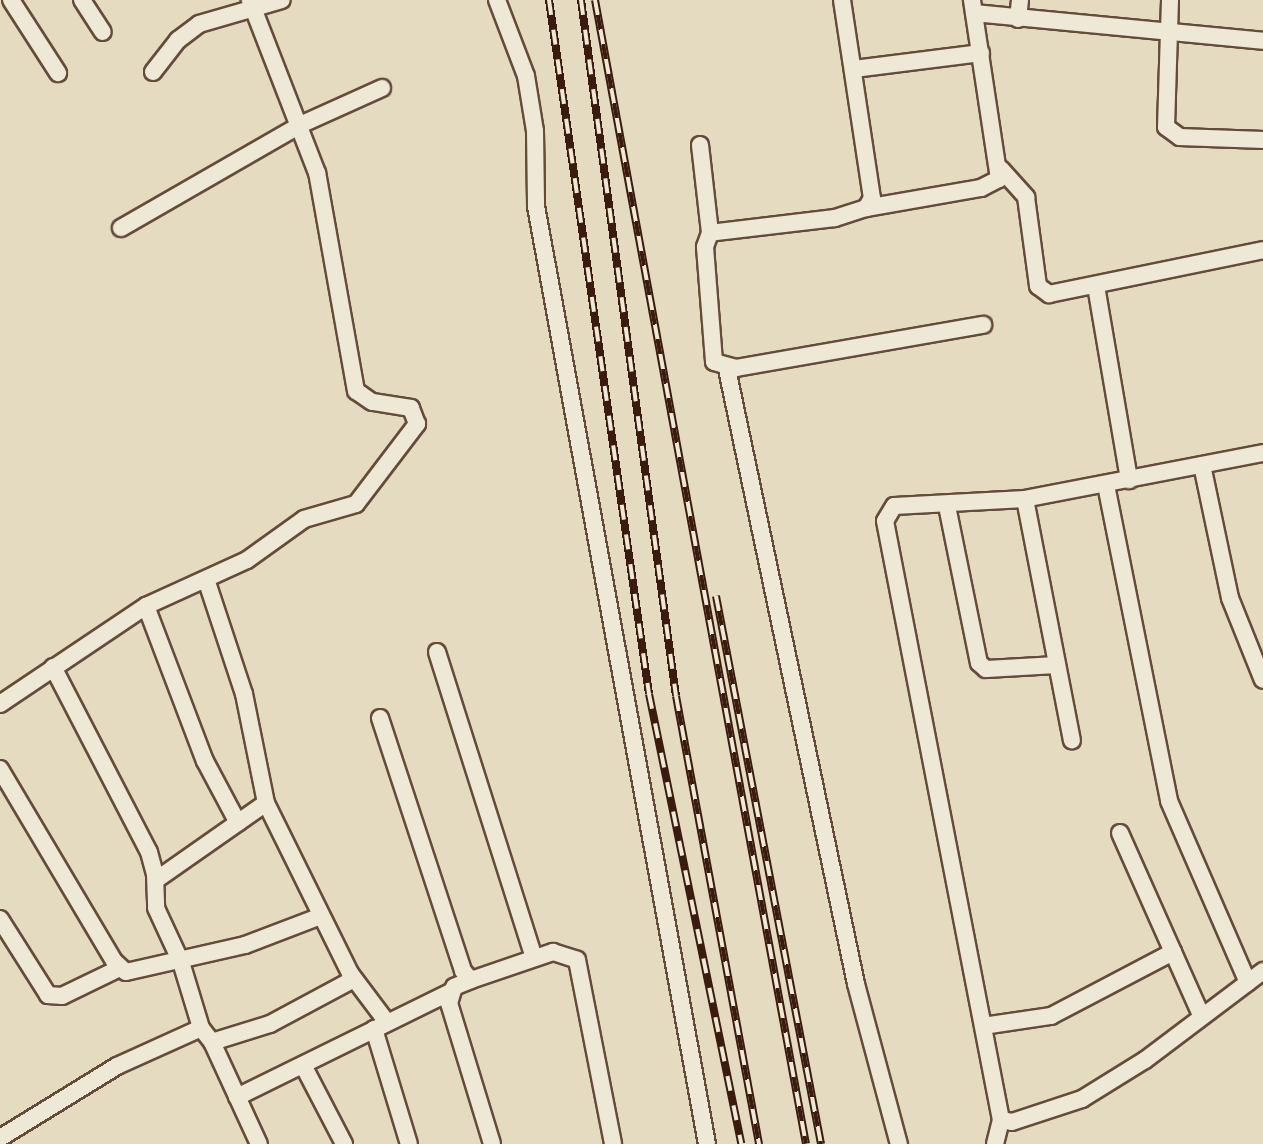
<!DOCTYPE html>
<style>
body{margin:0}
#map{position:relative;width:1263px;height:1144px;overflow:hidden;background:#e5dbc0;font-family:Vollkorn,serif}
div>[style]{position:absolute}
.roads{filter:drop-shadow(2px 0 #664b3a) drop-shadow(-2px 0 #664b3a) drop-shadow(0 2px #664b3a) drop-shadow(0 -2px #664b3a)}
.minor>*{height:16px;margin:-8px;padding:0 8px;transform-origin:8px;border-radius:8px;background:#eee8d6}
.rail>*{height:8px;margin-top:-4px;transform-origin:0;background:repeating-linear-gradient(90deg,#eee8d6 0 15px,#3b1b0e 0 30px);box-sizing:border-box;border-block:2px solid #3b1b0e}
span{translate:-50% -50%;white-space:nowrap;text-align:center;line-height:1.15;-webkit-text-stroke:6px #eee8d6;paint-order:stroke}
</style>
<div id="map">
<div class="roads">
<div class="minor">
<i style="left:11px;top:0;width:87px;rotate:57.2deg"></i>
<i style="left:82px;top:0;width:38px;rotate:57deg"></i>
<i style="left:497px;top:0;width:81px;rotate:69.1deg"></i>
<i style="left:526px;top:76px;width:56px;rotate:80.7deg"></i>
<i style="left:535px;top:131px;width:75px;rotate:89.2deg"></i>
<i style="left:536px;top:206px;width:953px;rotate:79.67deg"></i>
<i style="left:842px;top:0;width:200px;rotate:81.4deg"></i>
<i style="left:872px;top:198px;width:12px;rotate:121deg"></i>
<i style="left:866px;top:208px;width:33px;rotate:162deg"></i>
<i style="left:835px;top:218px;width:126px;rotate:173.2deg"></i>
<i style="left:710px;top:233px;width:15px;rotate:110deg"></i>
<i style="left:705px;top:247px;width:115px;rotate:85.5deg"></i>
<i style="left:714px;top:362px;width:23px;rotate:15deg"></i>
<i style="left:736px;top:368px;width:251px;rotate:-9.9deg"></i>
<i style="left:1170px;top:0;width:127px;rotate:91.8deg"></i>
<i style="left:1166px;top:127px;width:17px;rotate:36deg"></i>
<i style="left:1180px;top:137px;width:83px;rotate:2.1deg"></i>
<i style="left:974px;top:13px;width:290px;rotate:5.5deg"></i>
<i style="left:1018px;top:19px;width:19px;rotate:-84deg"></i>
<i style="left:854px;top:69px;width:128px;rotate:-7.2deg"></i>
<i style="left:153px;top:72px;width:41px;rotate:-52deg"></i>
<i style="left:178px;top:40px;width:26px;rotate:-37deg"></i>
<i style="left:199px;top:24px;width:86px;rotate:-16.1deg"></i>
<i style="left:700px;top:145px;width:89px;rotate:83.5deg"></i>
<i style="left:1001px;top:169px;width:38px;rotate:48deg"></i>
<i style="left:1026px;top:197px;width:90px;rotate:82.3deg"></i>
<i style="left:1038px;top:286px;width:14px;rotate:36deg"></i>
<i style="left:1049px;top:294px;width:218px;rotate:-11.6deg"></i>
<i style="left:866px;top:208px;width:117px;rotate:-9.9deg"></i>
<i style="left:981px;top:188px;width:20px;rotate:-27deg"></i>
<i style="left:999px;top:179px;width:181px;rotate:-98.6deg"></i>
<i style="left:121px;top:228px;width:207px;rotate:-29.9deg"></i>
<i style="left:300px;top:125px;width:90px;rotate:-24.3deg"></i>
<i style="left:1096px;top:286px;width:197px;rotate:80.3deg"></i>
<i style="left:727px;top:369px;width:628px;rotate:78.15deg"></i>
<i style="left:856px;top:984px;width:166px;rotate:75deg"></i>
<i style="left:1263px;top:453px;width:242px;rotate:169.1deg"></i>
<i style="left:1025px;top:499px;width:131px;rotate:176.9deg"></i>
<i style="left:894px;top:506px;width:17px;rotate:121deg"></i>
<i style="left:885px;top:521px;width:610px;rotate:79.04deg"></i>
<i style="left:1001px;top:1120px;width:11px;rotate:10deg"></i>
<i style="left:1012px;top:1122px;width:74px;rotate:-18.2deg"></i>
<i style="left:1082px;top:1099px;width:74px;rotate:-31.8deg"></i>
<i style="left:1145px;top:1060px;width:148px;rotate:-37deg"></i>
<i style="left:1202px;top:465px;width:136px;rotate:78.1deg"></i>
<i style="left:1230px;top:598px;width:88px;rotate:68.1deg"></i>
<i style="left:1106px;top:485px;width:322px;rotate:78.7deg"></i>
<i style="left:1169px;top:801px;width:198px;rotate:66.5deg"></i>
<i style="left:1025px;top:499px;width:246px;rotate:79deg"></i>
<i style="left:947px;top:506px;width:160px;rotate:78.5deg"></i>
<i style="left:979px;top:663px;width:9px;rotate:41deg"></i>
<i style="left:986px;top:669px;width:71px;rotate:-3.2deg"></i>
<i style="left:146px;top:606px;width:166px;rotate:69.2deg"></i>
<i style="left:205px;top:761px;width:70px;rotate:62deg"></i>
<i style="left:437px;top:652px;width:321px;rotate:72.4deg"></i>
<i style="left:53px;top:667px;width:208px;rotate:62.6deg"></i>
<i style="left:149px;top:852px;width:23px;rotate:75deg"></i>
<i style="left:155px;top:874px;width:34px;rotate:88deg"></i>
<i style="left:156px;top:908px;width:60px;rotate:65.2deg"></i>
<i style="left:181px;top:962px;width:69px;rotate:73.1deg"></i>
<i style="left:0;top:704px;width:176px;rotate:-33.9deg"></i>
<i style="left:146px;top:606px;width:111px;rotate:-24.5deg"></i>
<i style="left:247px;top:560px;width:70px;rotate:-35.7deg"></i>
<i style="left:304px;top:519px;width:54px;rotate:-16.1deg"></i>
<i style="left:356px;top:504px;width:101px;rotate:-52.7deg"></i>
<i style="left:417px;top:424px;width:17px;rotate:-111deg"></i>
<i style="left:411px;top:408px;width:39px;rotate:-171deg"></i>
<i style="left:372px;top:402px;width:19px;rotate:-145deg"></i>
<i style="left:356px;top:391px;width:221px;rotate:-100.1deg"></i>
<i style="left:317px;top:173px;width:186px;rotate:-111.2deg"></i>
<i style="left:380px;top:718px;width:266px;rotate:71.8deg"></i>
<i style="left:463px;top:971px;width:12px;rotate:48deg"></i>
<i style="left:471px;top:980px;width:87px;rotate:-18.9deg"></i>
<i style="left:553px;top:952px;width:25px;rotate:18deg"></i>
<i style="left:577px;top:960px;width:187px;rotate:78.9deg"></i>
<i style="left:0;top:769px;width:223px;rotate:59.3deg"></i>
<i style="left:114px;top:961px;width:16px;rotate:43deg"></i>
<i style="left:126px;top:972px;width:122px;rotate:-12.8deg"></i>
<i style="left:245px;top:945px;width:81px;rotate:-20.9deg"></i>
<i style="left:266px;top:803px;width:190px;rotate:63.7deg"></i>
<i style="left:350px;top:973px;width:60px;rotate:53.1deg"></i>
<i style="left:1120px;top:833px;width:201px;rotate:66deg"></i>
<i style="left:156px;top:880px;width:134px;rotate:-35deg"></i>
<i style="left:266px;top:803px;width:111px;rotate:-101.4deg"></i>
<i style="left:244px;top:694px;width:118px;rotate:-108.3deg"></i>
<i style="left:0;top:919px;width:90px;rotate:57.7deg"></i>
<i style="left:48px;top:995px;width:14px;rotate:4deg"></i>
<i style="left:62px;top:996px;width:64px;rotate:-25.8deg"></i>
<i style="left:471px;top:980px;width:18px;rotate:158deg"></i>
<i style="left:454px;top:987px;width:17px;rotate:107deg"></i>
<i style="left:449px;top:1003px;width:147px;rotate:73deg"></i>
<i style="left:983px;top:1026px;width:69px;rotate:-8.4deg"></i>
<i style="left:1051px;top:1016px;width:138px;rotate:-27.7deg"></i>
<i style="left:374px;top:1029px;width:120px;rotate:73.1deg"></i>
<i style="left:212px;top:1042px;width:61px;rotate:-17.2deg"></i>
<i style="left:270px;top:1024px;width:95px;rotate:-28.2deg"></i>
<i style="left:304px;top:1067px;width:87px;rotate:62.5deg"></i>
<i style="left:237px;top:1097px;width:237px;rotate:-26.2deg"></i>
<i style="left:0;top:1138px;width:137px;rotate:-31.6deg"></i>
<i style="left:117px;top:1066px;width:92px;rotate:-24.3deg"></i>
<i style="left:201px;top:1028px;width:18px;rotate:52deg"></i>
<i style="left:212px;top:1042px;width:112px;rotate:65.3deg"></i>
<i style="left:995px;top:1144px;width:25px;rotate:-76deg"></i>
</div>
</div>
<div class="rail">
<i style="left:549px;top:0;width:701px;rotate:81.8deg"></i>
<i style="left:649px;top:694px;width:459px;rotate:78.4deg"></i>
<i style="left:581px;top:0;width:702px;rotate:82.23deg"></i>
<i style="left:676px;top:696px;width:456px;rotate:79.5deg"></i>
<i style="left:595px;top:0;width:1163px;rotate:79.55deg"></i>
<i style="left:716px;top:596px;width:558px;rotate:79.15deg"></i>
</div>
</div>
